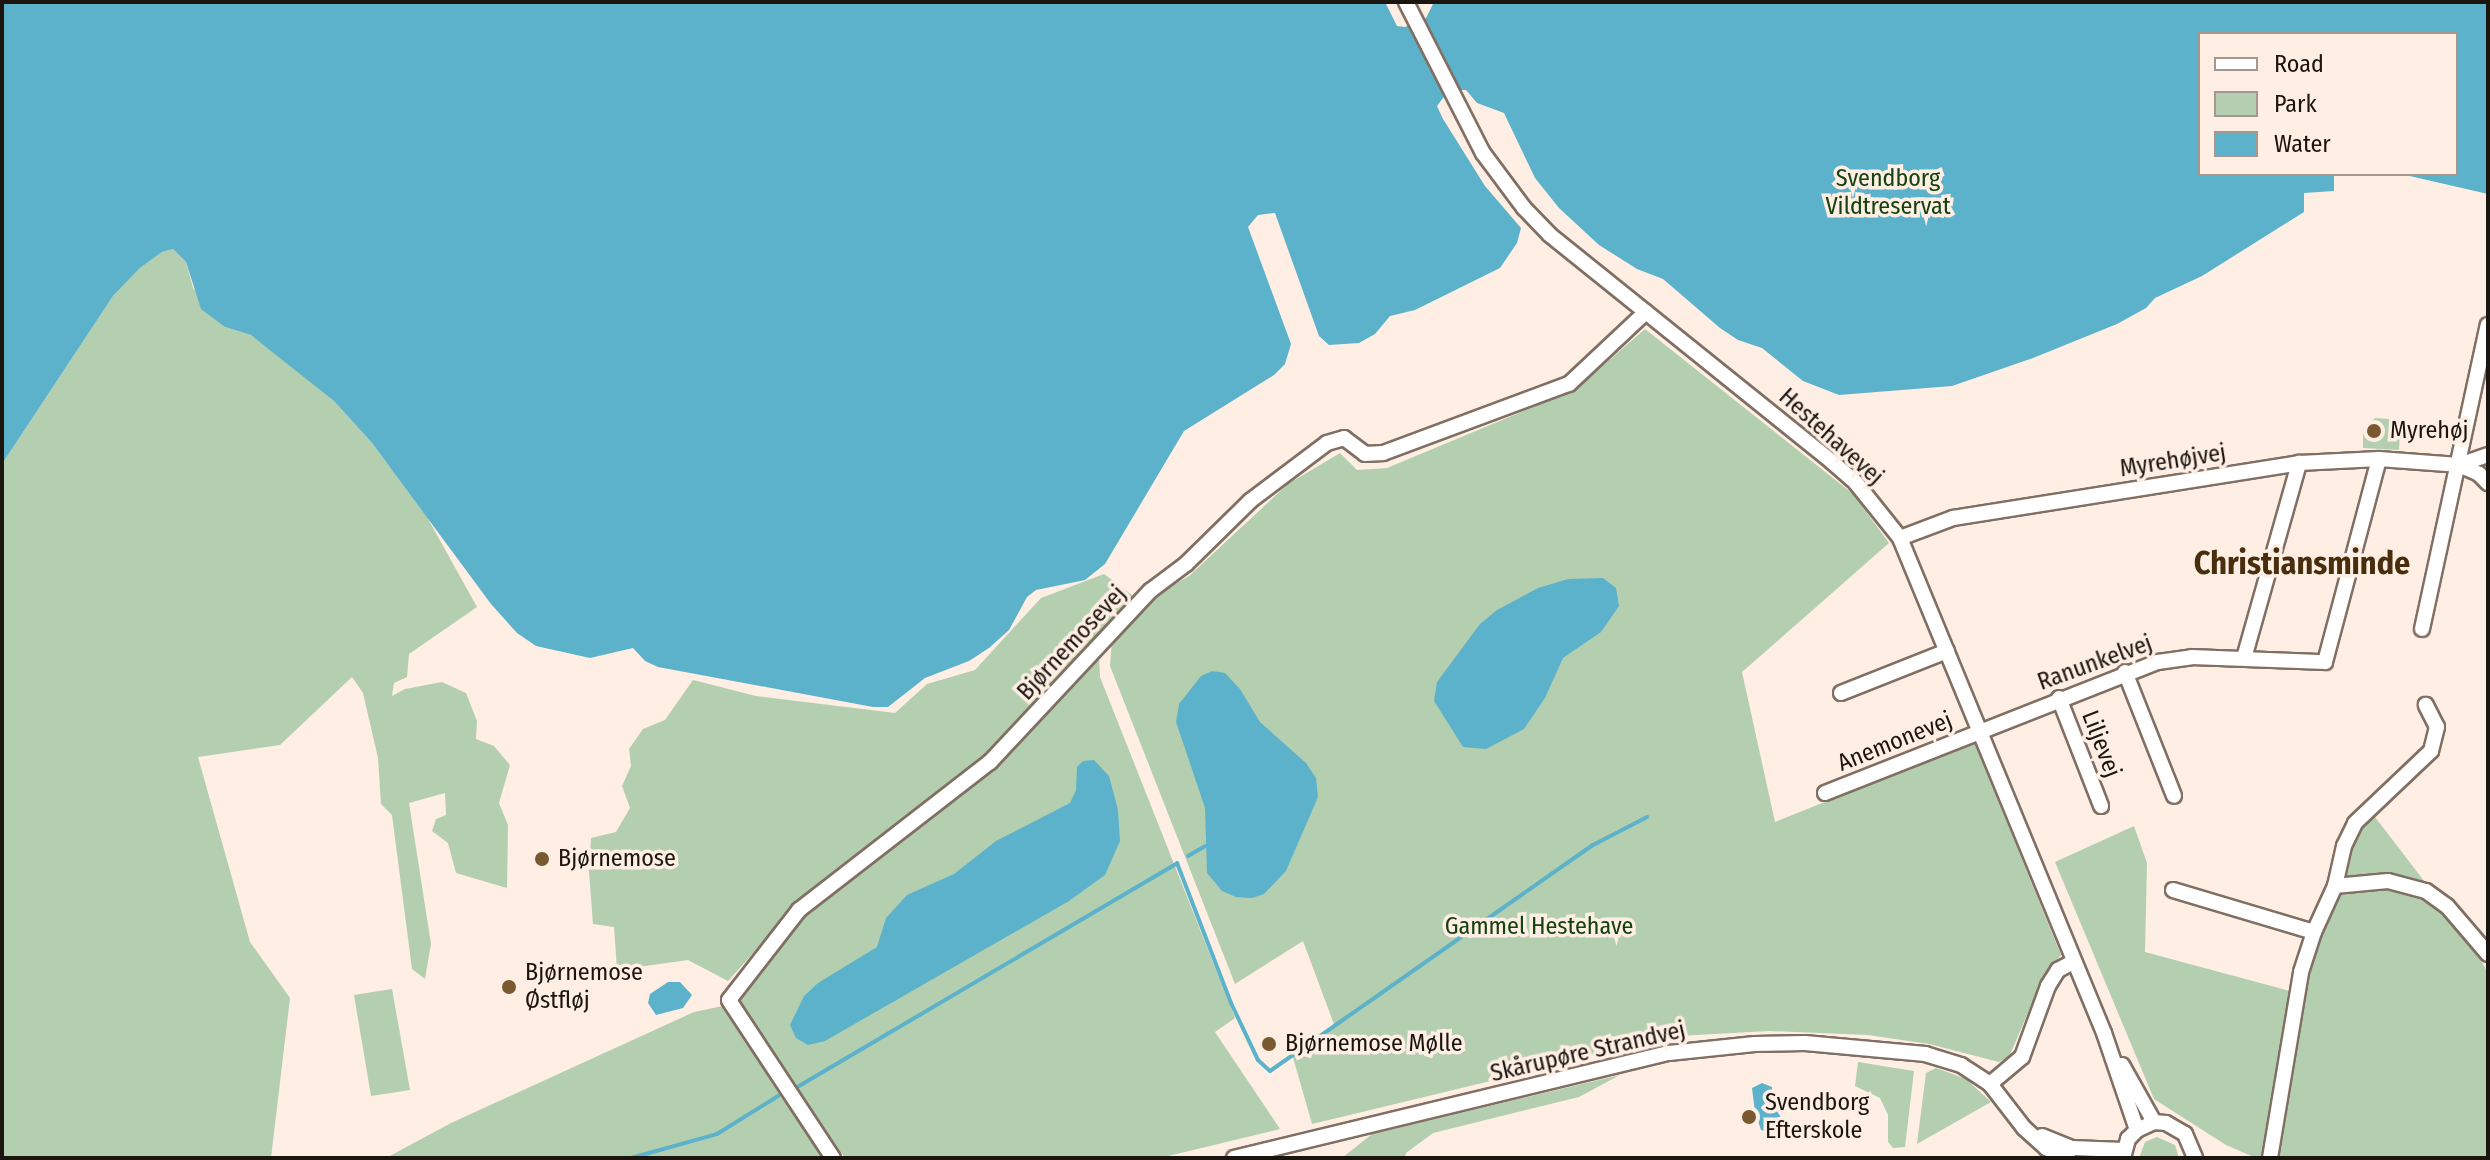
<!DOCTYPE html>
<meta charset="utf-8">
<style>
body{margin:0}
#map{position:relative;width:2490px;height:1160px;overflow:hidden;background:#feeee3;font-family:"Fira Sans Condensed",sans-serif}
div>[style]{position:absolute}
.green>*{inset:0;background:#b3cfaf}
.water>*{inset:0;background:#5db2cb}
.stream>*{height:4px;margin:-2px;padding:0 2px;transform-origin:2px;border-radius:2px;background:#5db2cb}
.roads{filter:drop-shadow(2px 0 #816f63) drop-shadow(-2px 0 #816f63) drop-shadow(0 2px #816f63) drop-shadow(0 -2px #816f63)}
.minor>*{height:14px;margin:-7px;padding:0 7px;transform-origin:7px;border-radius:7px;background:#fff}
.dots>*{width:22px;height:22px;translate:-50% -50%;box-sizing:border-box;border:4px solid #feeee3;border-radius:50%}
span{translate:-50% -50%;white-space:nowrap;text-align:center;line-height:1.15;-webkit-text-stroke:7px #feeee3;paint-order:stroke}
.park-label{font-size:24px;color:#12420d}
.poi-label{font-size:24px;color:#1b1510}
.left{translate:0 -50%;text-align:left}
.street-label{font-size:24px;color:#1b1510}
.district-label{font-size:32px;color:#482e0d;font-weight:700}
.frame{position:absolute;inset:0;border:4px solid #1b1510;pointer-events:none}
.legend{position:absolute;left:2198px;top:32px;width:260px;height:144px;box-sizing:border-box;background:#feeee3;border:2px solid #a3978f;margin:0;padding:10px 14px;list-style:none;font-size:24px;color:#1b1510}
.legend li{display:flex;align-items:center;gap:16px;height:40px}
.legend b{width:40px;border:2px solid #a3978f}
</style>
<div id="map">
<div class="green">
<i style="clip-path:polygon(173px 249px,186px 262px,193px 288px,225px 327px,251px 335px,289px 363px,334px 401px,372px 443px,427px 517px,477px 607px,409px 654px,407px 677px,394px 683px,392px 696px,405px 689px,442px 682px,466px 693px,477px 721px,476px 739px,494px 746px,510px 765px,499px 803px,508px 825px,507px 888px,456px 873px,448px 843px,432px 831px,436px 819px,446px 815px,445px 793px,409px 803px,431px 944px,425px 979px,412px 969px,392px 815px,381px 804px,378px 758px,363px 693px,352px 677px,280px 745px,198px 757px,250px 942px,290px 998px,271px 1158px,2px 1158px,2px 464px,113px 296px,140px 268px,162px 252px)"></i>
<i style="clip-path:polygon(1645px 329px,1853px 494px,1889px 543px,1742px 672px,1775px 822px,1974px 742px,2061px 955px,2042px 980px,2009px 1057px,1999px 1062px,1929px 1044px,1868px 1035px,1769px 1031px,1678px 1036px,1312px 1124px,1292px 1054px,1335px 1027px,1303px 941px,1235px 984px,1110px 666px,1112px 640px,1155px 595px,1189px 576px,1288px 484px,1340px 453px,1357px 470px,1387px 468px,1576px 389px)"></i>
<i style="clip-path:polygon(2375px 418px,2389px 419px,2400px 431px,2399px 450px,2363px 448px,2363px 428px)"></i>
<i style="clip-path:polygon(1104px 574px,1136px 598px,986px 758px,796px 906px,728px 981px,688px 960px,617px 970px,614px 927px,593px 924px,589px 872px,591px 838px,616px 832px,630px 808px,622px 786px,631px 766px,629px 749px,643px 729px,665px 720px,693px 680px,756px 696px,895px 713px,927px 684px,975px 670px,1041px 598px)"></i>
<i style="clip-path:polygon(1099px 657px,1100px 677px,1235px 1018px,1215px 1032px,1280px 1129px,1160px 1158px,845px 1158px,734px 1000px,803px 914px,992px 767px)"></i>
<i style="clip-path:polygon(2372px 813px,2470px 941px,2488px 973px,2488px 1158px,2256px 1158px,2226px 1145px,2154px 1099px,2055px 862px,2134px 826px,2147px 863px,2145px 952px,2301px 994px,2347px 853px)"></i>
<i style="clip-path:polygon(392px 989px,410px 1090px,371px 1096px,354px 995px)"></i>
<i style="clip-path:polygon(723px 1006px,824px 1158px,386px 1158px,451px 1123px,694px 1012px)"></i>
<i style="clip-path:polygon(1858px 1062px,1914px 1071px,1905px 1147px,1893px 1148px,1888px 1142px,1888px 1115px,1880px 1098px,1855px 1086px)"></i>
<i style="clip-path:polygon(1936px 1068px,1966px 1079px,1991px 1102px,1917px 1144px,1926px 1073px)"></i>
<i style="clip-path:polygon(1620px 1075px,1579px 1097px,1433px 1133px,1406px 1153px,1405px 1158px,1342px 1158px,1372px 1134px)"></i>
<i style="clip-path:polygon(2157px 1137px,2175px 1145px,2179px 1158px,2139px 1158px,2145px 1142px)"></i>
</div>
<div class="water">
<i style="clip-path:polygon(2px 2px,1385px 2px,1397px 26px,1405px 27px,1426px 18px,1434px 2px,2488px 2px,2488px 194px,2401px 174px,2456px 174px,2456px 34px,2200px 34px,2200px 174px,2334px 174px,2334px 191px,2304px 193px,2304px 212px,2202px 276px,2155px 298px,2146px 308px,2117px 324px,2033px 358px,1952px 386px,1839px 395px,1803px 381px,1762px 348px,1738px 340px,1720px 328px,1663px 279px,1637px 269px,1599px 245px,1559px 208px,1535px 178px,1504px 113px,1477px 103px,1466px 90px,1449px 90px,1437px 106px,1443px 119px,1485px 186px,1521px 228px,1517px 243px,1500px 268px,1415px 310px,1390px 316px,1375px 334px,1359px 343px,1329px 345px,1319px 336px,1275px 213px,1258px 215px,1248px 227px,1291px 344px,1285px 364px,1274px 375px,1184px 431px,1105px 564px,1085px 580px,1036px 590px,1027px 597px,1009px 630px,989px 648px,969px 661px,925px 678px,888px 707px,873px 707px,658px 667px,645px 661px,633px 648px,590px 658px,536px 646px,517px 633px,491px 604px,372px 443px,334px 401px,251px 335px,225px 327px,201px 309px,186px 262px,173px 249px,162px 252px,140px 268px,113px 296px,2px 464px)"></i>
<i style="clip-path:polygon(1603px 578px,1616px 588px,1619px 606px,1601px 632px,1563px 658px,1545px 698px,1524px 729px,1486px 749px,1463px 747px,1434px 701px,1437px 682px,1480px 624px,1497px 610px,1538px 588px,1568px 579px)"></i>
<i style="clip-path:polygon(1212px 671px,1225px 673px,1240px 689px,1260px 722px,1306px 763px,1316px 778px,1318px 797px,1286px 871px,1264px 894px,1252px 898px,1236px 897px,1222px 891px,1207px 873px,1205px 808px,1176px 722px,1179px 704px,1201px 676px)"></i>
<i style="clip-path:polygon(1094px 760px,1109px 776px,1118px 810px,1120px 841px,1105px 875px,1069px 901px,825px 1041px,808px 1045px,796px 1038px,790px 1025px,804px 996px,818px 983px,877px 947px,886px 918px,907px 895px,954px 874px,996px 841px,1070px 803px,1076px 790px,1077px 767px,1083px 761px)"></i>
<i style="clip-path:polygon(668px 982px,680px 982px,692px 995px,683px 1008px,656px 1015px,648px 1003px,650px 994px)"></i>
<i style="clip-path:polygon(1762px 1083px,1772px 1087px,1772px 1104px,1781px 1117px,1779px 1127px,1770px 1132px,1761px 1130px,1755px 1112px,1752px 1088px)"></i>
</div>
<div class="stream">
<i style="left:1188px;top:856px;width:20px;rotate:-30deg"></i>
<i style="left:799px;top:1086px;width:439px;rotate:-30.5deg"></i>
<i style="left:1177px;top:863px;width:150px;rotate:68.9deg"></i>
<i style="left:1231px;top:1003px;width:63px;rotate:64.7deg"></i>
<i style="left:1258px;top:1060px;width:16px;rotate:43deg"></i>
<i style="left:1270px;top:1071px;width:394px;rotate:-35deg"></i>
<i style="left:1593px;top:845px;width:61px;rotate:-27.4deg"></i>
<i style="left:631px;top:1158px;width:89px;rotate:-15.6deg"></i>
<i style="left:717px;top:1134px;width:72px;rotate:-31.9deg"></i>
</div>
<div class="roads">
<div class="minor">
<i style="left:1406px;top:2px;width:169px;rotate:63deg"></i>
<i style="left:1483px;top:153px;width:69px;rotate:53.3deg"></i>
<i style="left:1524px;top:208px;width:37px;rotate:46deg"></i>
<i style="left:1550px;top:235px;width:361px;rotate:38.8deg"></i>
<i style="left:1831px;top:461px;width:33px;rotate:41deg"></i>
<i style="left:1856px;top:483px;width:70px;rotate:51.3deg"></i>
<i style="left:1900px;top:538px;width:535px;rotate:67.6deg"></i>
<i style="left:2104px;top:1033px;width:102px;rotate:71.2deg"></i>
<i style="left:2459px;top:465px;width:22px;rotate:24deg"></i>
<i style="left:2479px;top:474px;width:13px;rotate:45deg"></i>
<i style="left:1900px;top:538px;width:57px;rotate:-20.7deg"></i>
<i style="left:1953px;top:518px;width:350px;rotate:-9deg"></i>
<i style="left:2299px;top:463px;width:80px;rotate:-2.9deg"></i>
<i style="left:2379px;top:459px;width:80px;rotate:4.3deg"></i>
<i style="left:2459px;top:465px;width:31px;rotate:-19deg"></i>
<i style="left:2422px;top:629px;width:311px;rotate:-77.8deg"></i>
<i style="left:2244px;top:658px;width:203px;rotate:-74.2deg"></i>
<i style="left:2125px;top:672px;width:133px;rotate:68.4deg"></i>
<i style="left:1841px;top:693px;width:114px;rotate:-21.6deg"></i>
<i style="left:2059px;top:698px;width:116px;rotate:68.7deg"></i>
<i style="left:1825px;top:793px;width:358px;rotate:-21.5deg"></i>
<i style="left:2158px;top:662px;width:34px;rotate:-8deg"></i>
<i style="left:2192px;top:657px;width:133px;rotate:2.2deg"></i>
<i style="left:2325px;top:662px;width:210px;rotate:-75.1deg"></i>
<i style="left:2335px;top:886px;width:53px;rotate:-5.4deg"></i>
<i style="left:2388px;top:881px;width:39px;rotate:15deg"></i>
<i style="left:2426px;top:891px;width:26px;rotate:36deg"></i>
<i style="left:2447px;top:906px;width:63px;rotate:49.5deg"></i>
<i style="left:2173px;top:890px;width:147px;rotate:16.6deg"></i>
<i style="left:2122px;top:1065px;width:65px;rotate:60.7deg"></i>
<i style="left:1990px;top:1084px;width:42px;rotate:-40.2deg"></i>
<i style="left:2022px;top:1057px;width:76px;rotate:-69.9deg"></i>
<i style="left:2048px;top:986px;width:19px;rotate:-58deg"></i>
<i style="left:2058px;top:970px;width:17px;rotate:-28deg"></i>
<i style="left:2042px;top:1136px;width:32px;rotate:22deg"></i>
<i style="left:2072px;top:1148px;width:52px;rotate:2.2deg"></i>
<i style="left:833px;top:1158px;width:189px;rotate:-123.4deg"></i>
<i style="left:729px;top:1000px;width:114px;rotate:-52.1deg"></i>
<i style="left:799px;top:910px;width:242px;rotate:-37.8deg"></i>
<i style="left:990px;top:762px;width:234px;rotate:-46.9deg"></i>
<i style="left:1150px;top:591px;width:45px;rotate:-36.9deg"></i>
<i style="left:1186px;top:564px;width:90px;rotate:-44.5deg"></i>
<i style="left:1250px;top:501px;width:96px;rotate:-37deg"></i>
<i style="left:1327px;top:443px;width:18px;rotate:-16deg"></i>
<i style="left:1344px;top:438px;width:26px;rotate:37deg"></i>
<i style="left:1365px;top:454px;width:18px;rotate:-3deg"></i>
<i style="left:1383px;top:453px;width:198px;rotate:-20.4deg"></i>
<i style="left:1569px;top:384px;width:105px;rotate:-43.1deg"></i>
<i style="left:1234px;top:1158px;width:447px;rotate:-13.6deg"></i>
<i style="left:1669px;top:1053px;width:86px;rotate:-6deg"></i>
<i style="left:1755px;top:1044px;width:50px;rotate:-1.1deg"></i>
<i style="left:1805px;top:1043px;width:121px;rotate:5.2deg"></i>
<i style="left:1925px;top:1054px;width:38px;rotate:17deg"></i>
<i style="left:1961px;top:1065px;width:35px;rotate:33deg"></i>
<i style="left:1990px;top:1084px;width:56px;rotate:52.3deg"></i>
<i style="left:2024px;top:1128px;width:30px;rotate:42deg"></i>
<i style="left:2046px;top:1148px;width:24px;rotate:24deg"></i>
<i style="left:2123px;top:1158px;width:20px;rotate:-75deg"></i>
<i style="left:2128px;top:1139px;width:13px;rotate:-45deg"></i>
<i style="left:2137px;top:1130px;width:19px;rotate:-25deg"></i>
<i style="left:2154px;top:1122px;width:12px;rotate:5deg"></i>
<i style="left:2166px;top:1123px;width:22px;rotate:30deg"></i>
<i style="left:2185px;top:1134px;width:26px;rotate:67deg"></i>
<i style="left:2270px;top:1158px;width:189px;rotate:-80.5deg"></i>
<i style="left:2301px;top:972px;width:42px;rotate:-72deg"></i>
<i style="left:2314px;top:932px;width:51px;rotate:-65.5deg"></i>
<i style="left:2335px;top:886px;width:41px;rotate:-77.3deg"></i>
<i style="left:2344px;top:846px;width:25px;rotate:-64deg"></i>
<i style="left:2355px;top:823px;width:105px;rotate:-43.5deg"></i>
<i style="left:2431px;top:751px;width:25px;rotate:-76deg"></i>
<i style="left:2437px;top:727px;width:25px;rotate:-117deg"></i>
</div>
</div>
<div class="dots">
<i style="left:2374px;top:431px;background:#7a5830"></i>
<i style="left:542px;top:859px;background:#7a5830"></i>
<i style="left:509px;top:987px;background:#7a5830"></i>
<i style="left:1269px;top:1044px;background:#7a5830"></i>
<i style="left:1749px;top:1117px;background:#7a5830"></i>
</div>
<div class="park-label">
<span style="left:1888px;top:193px">Svendborg<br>Vildtreservat</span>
<span style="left:1539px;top:927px">Gammel Hestehave</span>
</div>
<div class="poi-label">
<span class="left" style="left:2390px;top:431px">Myrehøj</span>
<span class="left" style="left:558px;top:859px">Bjørnemose</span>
<span class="left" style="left:525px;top:987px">Bjørnemose<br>Østfløj</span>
<span class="left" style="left:1285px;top:1044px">Bjørnemose Mølle</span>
<span class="left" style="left:1765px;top:1117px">Svendborg<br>Efterskole</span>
</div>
<div class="street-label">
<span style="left:1831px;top:437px;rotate:42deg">Hestehavevej</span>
<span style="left:2173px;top:461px;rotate:-9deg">Myrehøjvej</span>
<span style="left:1072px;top:643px;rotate:-47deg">Bjørnemosevej</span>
<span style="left:2095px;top:663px;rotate:-20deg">Ranunkelvej</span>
<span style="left:1895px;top:742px;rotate:-22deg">Anemonevej</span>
<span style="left:2101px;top:744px;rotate:69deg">Liljevej</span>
<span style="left:1588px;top:1052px;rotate:-13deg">Skårupøre Strandvej</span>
</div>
<div class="district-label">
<span style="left:2302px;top:563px">Christiansminde</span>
</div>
<div class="frame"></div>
<ul class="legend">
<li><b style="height:10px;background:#fff"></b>Road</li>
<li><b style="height:22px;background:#b3cfaf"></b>Park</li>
<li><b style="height:22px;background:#5db2cb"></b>Water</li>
</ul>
</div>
